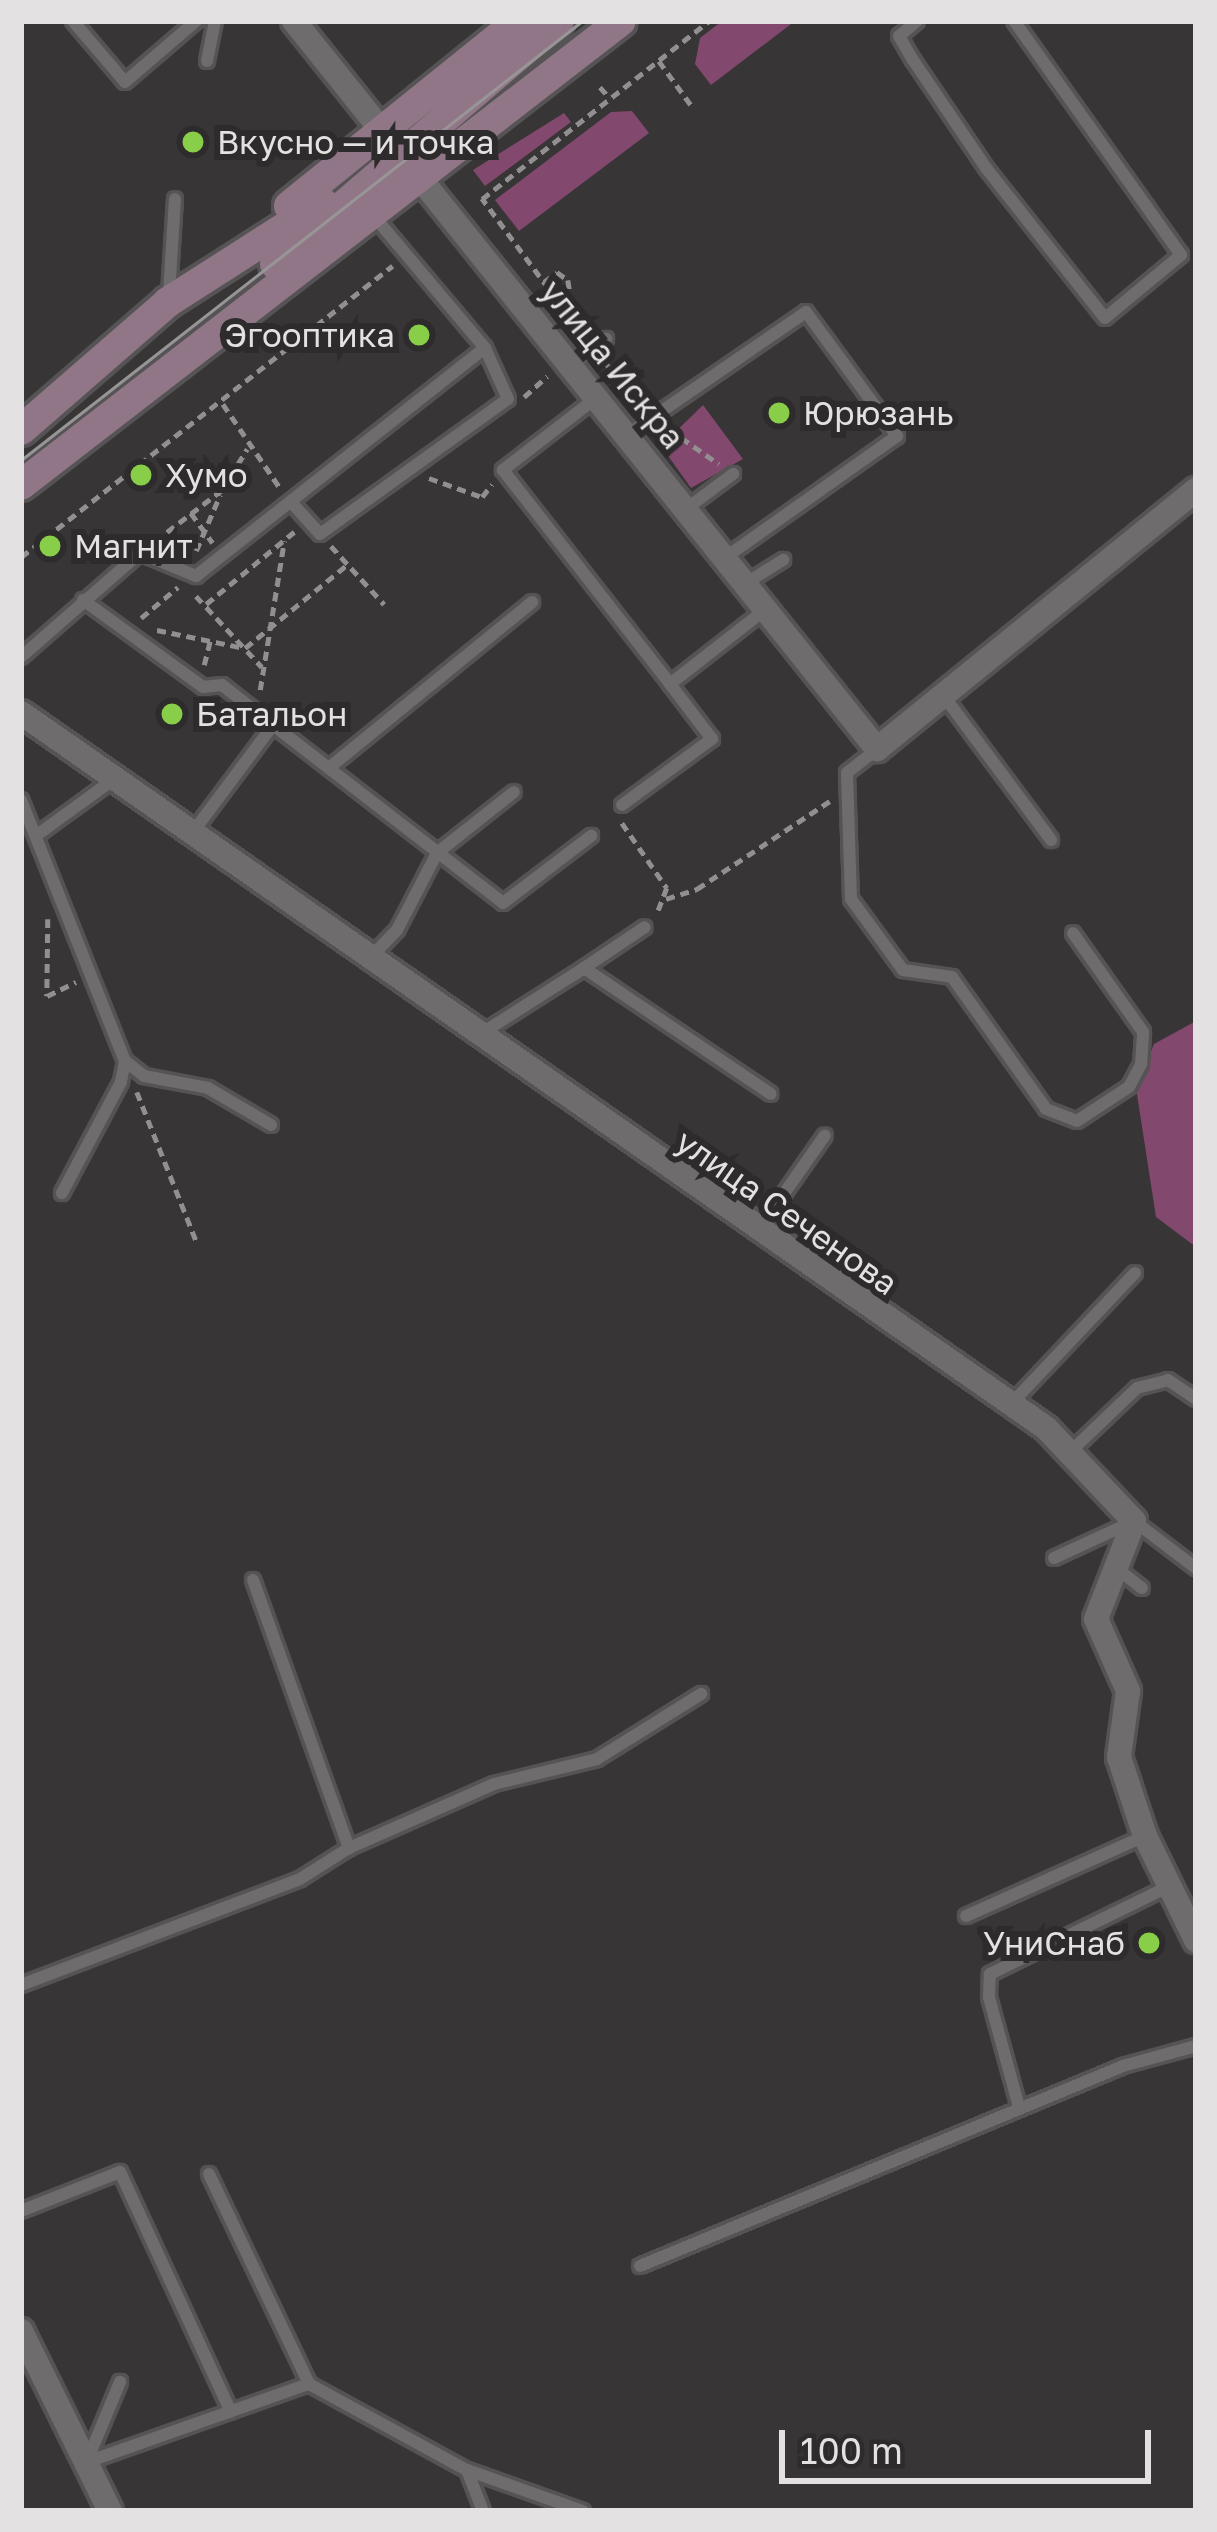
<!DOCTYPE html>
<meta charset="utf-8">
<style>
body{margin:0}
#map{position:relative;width:1217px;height:2532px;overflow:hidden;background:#383536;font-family:"Golos Text",sans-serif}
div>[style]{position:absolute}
.green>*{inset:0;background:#83486e}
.path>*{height:4.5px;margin-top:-2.25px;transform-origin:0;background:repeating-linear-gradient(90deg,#918f90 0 9px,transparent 0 15px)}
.roads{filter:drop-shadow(3px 0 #565355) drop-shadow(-3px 0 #565355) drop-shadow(0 3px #565355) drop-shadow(0 -3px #565355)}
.lane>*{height:12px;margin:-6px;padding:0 6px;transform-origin:6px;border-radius:6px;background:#6f6c6e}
.street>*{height:24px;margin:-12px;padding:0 12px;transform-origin:12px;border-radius:12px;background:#6f6c6e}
.secondary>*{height:30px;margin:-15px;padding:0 15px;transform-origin:15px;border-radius:15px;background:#917687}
.tram>*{height:3px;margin:-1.5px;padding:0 1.5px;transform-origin:1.5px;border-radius:1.5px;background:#989596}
.dots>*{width:33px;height:33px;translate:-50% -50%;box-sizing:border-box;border:6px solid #2e2b2c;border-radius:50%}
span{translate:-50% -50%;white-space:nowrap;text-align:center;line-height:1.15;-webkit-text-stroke:12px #2e2b2c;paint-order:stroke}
.poi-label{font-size:33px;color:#e3e1e2}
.left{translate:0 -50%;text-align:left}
.right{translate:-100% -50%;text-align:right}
.street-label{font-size:33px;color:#e3e1e2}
.frame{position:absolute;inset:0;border:24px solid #e3e1e2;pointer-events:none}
.scale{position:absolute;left:779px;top:2430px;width:372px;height:54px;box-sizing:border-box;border:6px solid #e3e1e2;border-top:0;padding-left:15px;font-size:36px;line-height:42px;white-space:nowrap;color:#e3e1e2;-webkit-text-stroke:9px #2e2b2c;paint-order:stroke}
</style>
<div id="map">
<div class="green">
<i style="clip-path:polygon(722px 21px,795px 21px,711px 85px,695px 64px,700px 38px)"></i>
<i style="clip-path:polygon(632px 111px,649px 133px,519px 231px,495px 200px,611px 112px)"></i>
<i style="clip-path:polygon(564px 113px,571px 122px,485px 186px,473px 170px)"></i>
<i style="clip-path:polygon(703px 405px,743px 459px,691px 488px,661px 446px)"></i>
<i style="clip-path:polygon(1196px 1021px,1196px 1247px,1156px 1217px,1136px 1088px,1154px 1044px)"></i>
</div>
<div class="path">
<i style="left:659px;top:61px;width:54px;rotate:54deg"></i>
<i style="left:600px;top:87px;width:15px;rotate:48deg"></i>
<i style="left:544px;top:282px;width:16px;rotate:-38deg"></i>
<i style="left:557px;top:272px;width:14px;rotate:36deg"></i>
<i style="left:568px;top:280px;width:12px;rotate:81deg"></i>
<i style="left:570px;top:292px;width:16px;rotate:137deg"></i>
<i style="left:584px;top:337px;width:172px;rotate:-126.5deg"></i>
<i style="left:482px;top:199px;width:288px;rotate:-38.1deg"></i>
<i style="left:603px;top:360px;width:60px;rotate:48.4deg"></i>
<i style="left:524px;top:397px;width:31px;rotate:-42deg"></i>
<i style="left:223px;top:404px;width:102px;rotate:55.8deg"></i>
<i style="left:669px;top:429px;width:61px;rotate:35deg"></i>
<i style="left:429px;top:478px;width:56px;rotate:19.7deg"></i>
<i style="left:482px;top:497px;width:16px;rotate:-52deg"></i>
<i style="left:191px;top:513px;width:37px;rotate:54deg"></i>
<i style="left:155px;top:541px;width:84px;rotate:-37.3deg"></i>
<i style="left:222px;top:490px;width:48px;rotate:-58.6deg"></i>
<i style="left:331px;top:546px;width:79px;rotate:47.6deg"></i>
<i style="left:196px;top:551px;width:61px;rotate:-66.8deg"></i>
<i style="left:21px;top:557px;width:472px;rotate:-38.1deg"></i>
<i style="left:196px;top:596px;width:97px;rotate:47.1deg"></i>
<i style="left:206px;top:604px;width:114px;rotate:-39.3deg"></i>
<i style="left:141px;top:618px;width:48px;rotate:-40deg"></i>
<i style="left:157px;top:630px;width:90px;rotate:11.6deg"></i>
<i style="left:245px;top:648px;width:133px;rotate:-39.2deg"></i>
<i style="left:204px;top:665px;width:25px;rotate:-76deg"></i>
<i style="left:260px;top:690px;width:151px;rotate:-80.8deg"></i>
<i style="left:622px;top:823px;width:79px;rotate:55.3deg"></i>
<i style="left:667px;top:888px;width:28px;rotate:111deg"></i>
<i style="left:666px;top:899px;width:33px;rotate:-18deg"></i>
<i style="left:697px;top:889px;width:159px;rotate:-33.5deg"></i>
<i style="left:48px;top:919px;width:77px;rotate:90.7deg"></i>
<i style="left:47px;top:996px;width:32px;rotate:-26deg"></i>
<i style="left:137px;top:1092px;width:162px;rotate:68.3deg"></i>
</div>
<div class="roads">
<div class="lane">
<i style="left:73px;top:21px;width:80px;rotate:49.6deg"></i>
<i style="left:125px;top:82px;width:94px;rotate:-40.7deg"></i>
<i style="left:917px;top:21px;width:23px;rotate:140deg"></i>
<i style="left:899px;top:36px;width:28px;rotate:60deg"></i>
<i style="left:913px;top:60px;width:130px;rotate:55.9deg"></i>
<i style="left:986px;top:168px;width:191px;rotate:51.6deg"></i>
<i style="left:1105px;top:318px;width:99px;rotate:-39.7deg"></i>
<i style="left:1181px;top:255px;width:287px;rotate:-125.5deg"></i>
<i style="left:207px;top:61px;width:41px;rotate:-78.7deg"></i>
<i style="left:169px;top:294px;width:95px;rotate:-86.4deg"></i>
<i style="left:571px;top:365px;width:44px;rotate:-36.6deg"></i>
<i style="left:596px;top:398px;width:118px;rotate:142.3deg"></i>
<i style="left:503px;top:470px;width:271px;rotate:52deg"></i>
<i style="left:670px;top:684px;width:122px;rotate:-38deg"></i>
<i style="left:627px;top:435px;width:217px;rotate:-34.5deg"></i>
<i style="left:806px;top:312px;width:154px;rotate:53.7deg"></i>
<i style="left:897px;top:436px;width:211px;rotate:144.7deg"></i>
<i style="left:291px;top:502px;width:43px;rotate:47.8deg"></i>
<i style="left:320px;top:534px;width:231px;rotate:-35.7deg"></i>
<i style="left:508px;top:399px;width:56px;rotate:-114.3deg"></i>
<i style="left:485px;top:348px;width:174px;rotate:-130.1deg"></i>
<i style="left:686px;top:509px;width:59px;rotate:-36.7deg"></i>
<i style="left:746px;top:583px;width:44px;rotate:-31.9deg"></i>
<i style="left:83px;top:600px;width:148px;rotate:35.9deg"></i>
<i style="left:203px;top:687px;width:19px;rotate:-6deg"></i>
<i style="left:222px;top:685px;width:65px;rotate:38.1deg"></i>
<i style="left:273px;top:725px;width:139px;rotate:126.8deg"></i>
<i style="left:21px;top:657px;width:158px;rotate:-41.2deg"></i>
<i style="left:140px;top:553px;width:61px;rotate:22.3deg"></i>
<i style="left:196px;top:576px;width:368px;rotate:-38.3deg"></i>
<i style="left:943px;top:695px;width:181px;rotate:53.3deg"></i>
<i style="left:273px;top:725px;width:291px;rotate:37.7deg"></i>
<i style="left:503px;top:903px;width:111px;rotate:-37.3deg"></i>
<i style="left:876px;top:750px;width:37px;rotate:142deg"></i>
<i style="left:847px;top:773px;width:126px;rotate:88.2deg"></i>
<i style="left:851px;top:899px;width:88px;rotate:53.8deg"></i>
<i style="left:903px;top:970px;width:49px;rotate:8.1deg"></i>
<i style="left:952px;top:977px;width:162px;rotate:54.5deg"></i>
<i style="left:1046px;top:1109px;width:33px;rotate:21deg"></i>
<i style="left:1077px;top:1121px;width:62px;rotate:-33.2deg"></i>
<i style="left:1129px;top:1087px;width:26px;rotate:-62deg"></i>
<i style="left:1141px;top:1064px;width:32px;rotate:-86deg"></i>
<i style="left:1143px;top:1032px;width:121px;rotate:-125.3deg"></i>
<i style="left:330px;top:767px;width:261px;rotate:-39.2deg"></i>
<i style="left:21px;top:800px;width:281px;rotate:68.3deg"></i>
<i style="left:125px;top:1061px;width:21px;rotate:101deg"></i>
<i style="left:121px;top:1082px;width:126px;rotate:118deg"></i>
<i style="left:622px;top:805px;width:112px;rotate:-36.3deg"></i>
<i style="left:712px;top:739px;width:69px;rotate:-127.4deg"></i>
<i style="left:37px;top:835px;width:95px;rotate:-36deg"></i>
<i style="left:368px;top:960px;width:42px;rotate:-46deg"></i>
<i style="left:397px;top:930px;width:87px;rotate:-62.5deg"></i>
<i style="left:437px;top:853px;width:98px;rotate:-38.4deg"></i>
<i style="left:584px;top:968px;width:73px;rotate:-33.9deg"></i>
<i style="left:479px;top:1035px;width:125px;rotate:-32.5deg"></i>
<i style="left:584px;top:968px;width:225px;rotate:34deg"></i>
<i style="left:125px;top:1061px;width:24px;rotate:38deg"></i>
<i style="left:144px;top:1076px;width:65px;rotate:10.6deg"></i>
<i style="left:208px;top:1088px;width:73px;rotate:30.4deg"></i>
<i style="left:760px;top:1228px;width:113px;rotate:-55deg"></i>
<i style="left:1012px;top:1403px;width:179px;rotate:-46.6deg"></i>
<i style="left:1070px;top:1452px;width:93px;rotate:-43.7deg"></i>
<i style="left:1137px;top:1388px;width:32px;rotate:-14deg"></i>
<i style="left:1168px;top:1380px;width:34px;rotate:34deg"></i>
<i style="left:1054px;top:1558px;width:88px;rotate:-24.8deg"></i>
<i style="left:1134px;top:1521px;width:78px;rotate:37.2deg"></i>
<i style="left:1115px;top:1567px;width:34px;rotate:38deg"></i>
<i style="left:253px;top:1580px;width:285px;rotate:70.3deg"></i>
<i style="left:966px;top:1916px;width:196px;rotate:-24.1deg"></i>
<i style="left:21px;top:1985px;width:298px;rotate:-20.8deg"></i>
<i style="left:300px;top:1879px;width:58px;rotate:-32.3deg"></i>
<i style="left:349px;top:1848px;width:158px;rotate:-23.8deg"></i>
<i style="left:494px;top:1784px;width:106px;rotate:-13.6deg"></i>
<i style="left:597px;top:1759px;width:123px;rotate:-32deg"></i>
<i style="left:1019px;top:2107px;width:114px;rotate:-105.3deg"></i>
<i style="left:989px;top:1997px;width:23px;rotate:-88deg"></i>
<i style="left:990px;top:1974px;width:200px;rotate:-26.1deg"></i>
<i style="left:209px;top:2174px;width:233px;rotate:64.5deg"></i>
<i style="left:21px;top:2211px;width:106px;rotate:-21.5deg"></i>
<i style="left:120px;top:2172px;width:264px;rotate:65.2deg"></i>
<i style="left:640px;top:2266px;width:523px;rotate:-22.49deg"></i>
<i style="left:1123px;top:2066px;width:76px;rotate:-15.3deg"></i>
<i style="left:87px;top:2461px;width:86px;rotate:-67.3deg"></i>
<i style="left:87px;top:2462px;width:235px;rotate:-19.4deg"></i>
<i style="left:309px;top:2384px;width:180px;rotate:28.6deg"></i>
<i style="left:467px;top:2470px;width:123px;rotate:19.5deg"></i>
<i style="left:467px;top:2470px;width:44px;rotate:68.7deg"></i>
</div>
<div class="street">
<i style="left:294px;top:21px;width:933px;rotate:51.31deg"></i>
<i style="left:877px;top:749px;width:411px;rotate:-39.1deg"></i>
<i style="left:21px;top:713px;width:1250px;rotate:34.9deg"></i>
<i style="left:1046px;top:1428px;width:128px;rotate:46.6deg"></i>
<i style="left:1134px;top:1521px;width:105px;rotate:111.2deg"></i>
<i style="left:1096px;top:1619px;width:79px;rotate:66deg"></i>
<i style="left:1128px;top:1691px;width:67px;rotate:97.8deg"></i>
<i style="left:1119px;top:1757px;width:83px;rotate:71.8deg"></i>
<i style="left:1145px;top:1836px;width:116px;rotate:63.9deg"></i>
<i style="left:21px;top:2331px;width:201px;rotate:63.7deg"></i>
</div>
<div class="secondary">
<i style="left:289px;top:206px;width:294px;rotate:-38.9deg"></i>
<i style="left:275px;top:264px;width:374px;rotate:-40.6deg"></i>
<i style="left:21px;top:430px;width:195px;rotate:-41deg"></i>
<i style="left:168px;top:302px;width:184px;rotate:-32.6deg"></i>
<i style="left:21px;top:485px;width:758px;rotate:-37.72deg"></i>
</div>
</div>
<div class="tram">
<i style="left:21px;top:460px;width:712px;rotate:-38.04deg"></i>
</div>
<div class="dots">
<i style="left:193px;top:142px;background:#89ce48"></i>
<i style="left:419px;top:335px;background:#89ce48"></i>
<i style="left:779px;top:413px;background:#89ce48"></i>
<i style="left:141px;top:475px;background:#89ce48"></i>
<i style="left:50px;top:546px;background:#89ce48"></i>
<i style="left:172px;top:714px;background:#89ce48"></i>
<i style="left:1149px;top:1943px;background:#89ce48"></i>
</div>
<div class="poi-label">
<span class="left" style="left:217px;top:142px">Вкусно — и точка</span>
<span class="right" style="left:395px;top:335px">Эгооптика</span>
<span class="left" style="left:803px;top:413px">Юрюзань</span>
<span class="left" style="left:165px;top:475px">Хумо</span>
<span class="left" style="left:74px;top:546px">Магнит</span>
<span class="left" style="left:196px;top:714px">Батальон</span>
<span class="right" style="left:1125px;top:1943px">УниСнаб</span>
</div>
<div class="street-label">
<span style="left:613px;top:364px;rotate:51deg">улица Искра</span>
<span style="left:787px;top:1212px;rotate:35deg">улица Сеченова</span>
</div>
<div class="frame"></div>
<div class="scale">100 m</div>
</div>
